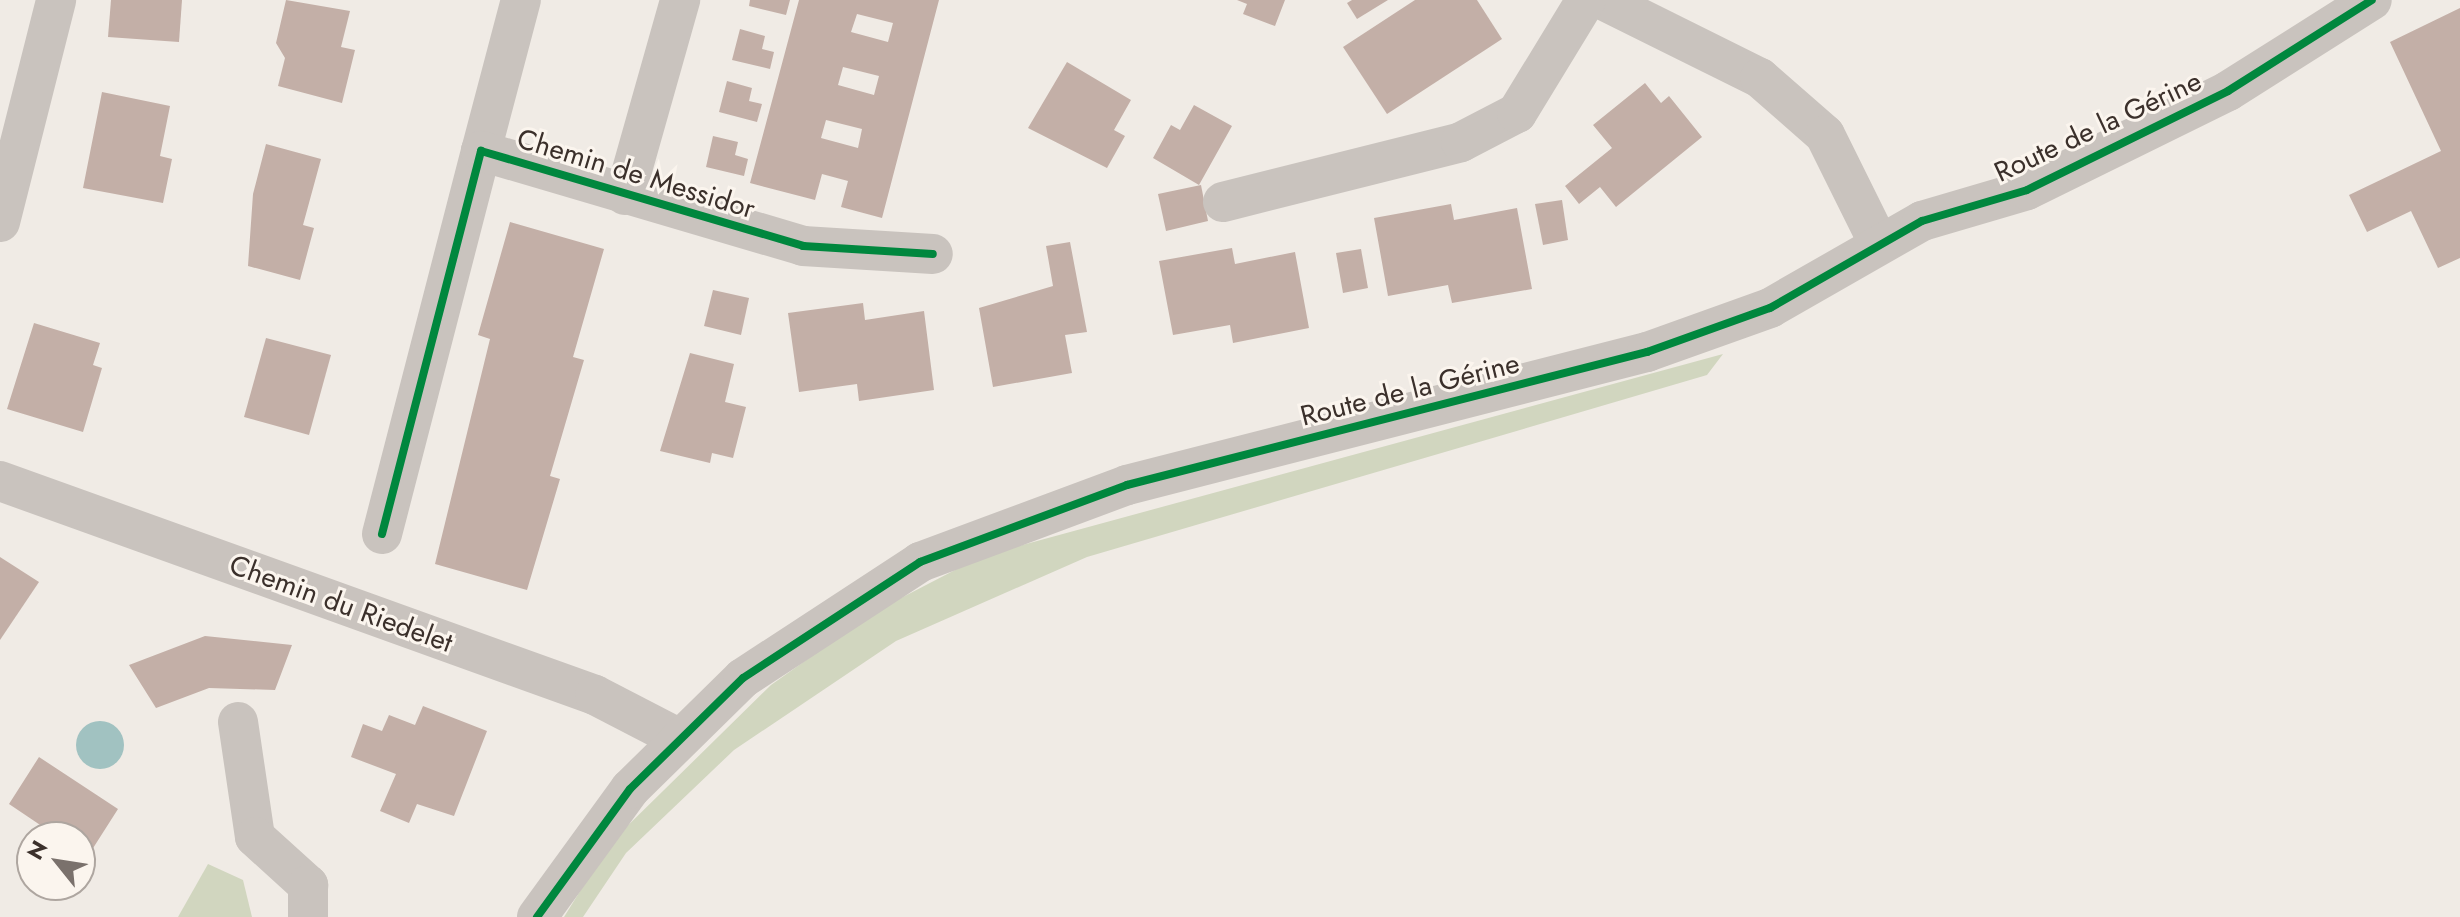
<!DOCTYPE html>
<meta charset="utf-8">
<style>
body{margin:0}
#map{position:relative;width:2460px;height:917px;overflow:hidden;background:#f0ebe5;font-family:Jost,sans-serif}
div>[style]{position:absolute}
.green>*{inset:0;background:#d1d6bf}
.water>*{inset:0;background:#a1c2c1}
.round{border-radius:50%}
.building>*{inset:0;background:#c3afa7}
.minor>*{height:40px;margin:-20px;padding:0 20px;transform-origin:20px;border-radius:20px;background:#c9c3be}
.cycleway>*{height:8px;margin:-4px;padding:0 4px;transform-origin:4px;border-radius:4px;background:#00873e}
span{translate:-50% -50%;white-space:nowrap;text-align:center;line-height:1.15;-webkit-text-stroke:6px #fbf5ee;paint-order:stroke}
.street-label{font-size:28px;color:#3b302b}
.north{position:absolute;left:16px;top:821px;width:80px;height:80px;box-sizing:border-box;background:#fbf5ee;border:2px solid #aea6a0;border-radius:50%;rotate:300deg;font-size:22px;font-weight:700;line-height:32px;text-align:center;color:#3b302b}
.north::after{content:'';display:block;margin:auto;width:28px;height:36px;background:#7a716c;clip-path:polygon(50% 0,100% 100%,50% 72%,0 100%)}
</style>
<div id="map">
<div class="green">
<i style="clip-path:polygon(1723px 354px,1707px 375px,1087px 557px,896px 641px,734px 750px,626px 853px,583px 917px,564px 917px,610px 843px,771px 685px,874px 612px,982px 556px)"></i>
<i style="clip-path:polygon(208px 864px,243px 880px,252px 917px,178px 917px)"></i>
</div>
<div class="water">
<i class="round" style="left:76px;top:721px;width:48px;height:48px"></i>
</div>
<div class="building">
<i style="clip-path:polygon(111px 0,182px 0,179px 42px,108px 37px)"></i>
<i style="clip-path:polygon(286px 0,350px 11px,341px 47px,355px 50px,342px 103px,278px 86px,285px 58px,276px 43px)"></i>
<i style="clip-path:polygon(750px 0,790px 0,786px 15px,749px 6px)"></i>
<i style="clip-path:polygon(evenodd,799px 0,939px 0,882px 218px,841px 207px,848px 181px,822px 174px,815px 200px,750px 183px,799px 0,857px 14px,893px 23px,888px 42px,851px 32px,857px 14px,799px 0,843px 67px,879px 76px,874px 95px,838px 85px,843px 67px,799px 0,826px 120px,862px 129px,858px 148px,821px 138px,826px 120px)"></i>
<i style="clip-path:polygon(1237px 0,1285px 0,1275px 26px,1243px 14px,1247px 4px)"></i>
<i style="clip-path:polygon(1352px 0,1388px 0,1357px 19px,1347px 3px)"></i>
<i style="clip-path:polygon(1415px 0,1477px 0,1502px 39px,1387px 114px,1343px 47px)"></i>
<i style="clip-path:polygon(2460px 8px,2460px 258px,2438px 268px,2411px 211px,2367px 232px,2349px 195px,2441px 151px,2390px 42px)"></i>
<i style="clip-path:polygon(740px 29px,765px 36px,762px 49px,774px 52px,770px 69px,732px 60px)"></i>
<i style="clip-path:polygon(1067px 62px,1131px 100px,1114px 130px,1125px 136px,1107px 168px,1028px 128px)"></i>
<i style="clip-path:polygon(727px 81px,752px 88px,749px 101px,762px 104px,757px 122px,719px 112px)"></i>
<i style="clip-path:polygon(1645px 83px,1661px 103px,1669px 96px,1702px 137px,1616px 207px,1600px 187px,1579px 204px,1565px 186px,1612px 148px,1593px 125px)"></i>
<i style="clip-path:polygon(102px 92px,170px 106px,160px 156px,172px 159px,163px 203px,83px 188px)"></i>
<i style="clip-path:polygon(1194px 105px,1232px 126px,1199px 185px,1153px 158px,1171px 125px,1180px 130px)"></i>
<i style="clip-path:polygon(713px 136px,738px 142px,735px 155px,748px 159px,744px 176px,706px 167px)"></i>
<i style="clip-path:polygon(266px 144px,321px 159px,303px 225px,314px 228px,300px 280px,248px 266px,253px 194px)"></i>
<i style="clip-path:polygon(1201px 185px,1208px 221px,1166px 231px,1158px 194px)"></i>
<i style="clip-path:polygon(1562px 200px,1568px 240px,1543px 245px,1535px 204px)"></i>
<i style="clip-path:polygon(1451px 204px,1454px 220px,1517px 208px,1532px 289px,1452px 303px,1448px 285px,1388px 296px,1374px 218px)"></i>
<i style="clip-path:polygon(510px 222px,604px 249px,573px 357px,584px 360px,550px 476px,560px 479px,527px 590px,435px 564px,490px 339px,478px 335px)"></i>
<i style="clip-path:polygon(1070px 242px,1087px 332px,1065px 335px,1072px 373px,993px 387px,979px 308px,1053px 286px,1046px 246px)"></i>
<i style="clip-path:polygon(1232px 248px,1235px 264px,1295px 252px,1309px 328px,1233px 343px,1230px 325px,1173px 335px,1159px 261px)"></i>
<i style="clip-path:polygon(1361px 249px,1368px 288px,1343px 293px,1336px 253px)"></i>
<i style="clip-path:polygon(713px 290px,749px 298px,741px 335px,704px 326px)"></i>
<i style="clip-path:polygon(863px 303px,865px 320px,924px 311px,934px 390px,859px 401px,857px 384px,799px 392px,788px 313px)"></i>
<i style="clip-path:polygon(34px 323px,100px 343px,93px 365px,102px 368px,83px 432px,7px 409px)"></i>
<i style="clip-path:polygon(266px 338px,331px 355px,309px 435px,244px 417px)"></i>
<i style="clip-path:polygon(690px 353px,734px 364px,725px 402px,746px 407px,733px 458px,712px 453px,710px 463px,660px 451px)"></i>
<i style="clip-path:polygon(0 557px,39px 582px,0 640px)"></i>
<i style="clip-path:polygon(205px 636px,292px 645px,275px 690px,209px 688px,156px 708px,129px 665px)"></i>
<i style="clip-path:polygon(423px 706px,487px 731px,454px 816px,417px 804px,409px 823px,380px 811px,396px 774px,351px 757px,363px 724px,382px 731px,389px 715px,415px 725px)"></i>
<i style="clip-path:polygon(39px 757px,118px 809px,88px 856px,80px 837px,58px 837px,9px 804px)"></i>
</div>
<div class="minor">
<i style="left:1603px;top:0;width:175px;rotate:26.4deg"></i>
<i style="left:1760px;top:78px;width:86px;rotate:41.2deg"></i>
<i style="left:1825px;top:135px;width:122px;rotate:63.6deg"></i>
<i style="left:481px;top:151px;width:156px;rotate:-75.2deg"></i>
<i style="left:625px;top:195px;width:203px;rotate:-74.2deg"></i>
<i style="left:1223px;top:202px;width:245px;rotate:-14.1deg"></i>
<i style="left:1461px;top:142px;width:63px;rotate:-27.4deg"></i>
<i style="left:1517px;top:113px;width:132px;rotate:-58.6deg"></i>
<i style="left:0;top:222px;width:229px;rotate:-75.8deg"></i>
<i style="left:0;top:481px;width:632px;rotate:19.78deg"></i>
<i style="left:595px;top:695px;width:93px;rotate:27.4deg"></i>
<i style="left:382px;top:534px;width:396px;rotate:-75.5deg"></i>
<i style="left:481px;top:151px;width:336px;rotate:16.4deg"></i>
<i style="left:803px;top:246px;width:130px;rotate:3.5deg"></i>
<i style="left:238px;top:722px;width:116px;rotate:81.6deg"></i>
<i style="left:255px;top:837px;width:72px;rotate:42.2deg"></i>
<i style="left:308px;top:885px;width:32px;rotate:90deg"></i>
<i style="left:537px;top:917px;width:158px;rotate:-54deg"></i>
<i style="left:630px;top:789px;width:158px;rotate:-44.5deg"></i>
<i style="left:743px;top:678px;width:212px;rotate:-33.2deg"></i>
<i style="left:920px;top:562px;width:221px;rotate:-20.4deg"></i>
<i style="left:1127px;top:485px;width:537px;rotate:-14.35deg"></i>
<i style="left:1647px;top:352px;width:131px;rotate:-19.7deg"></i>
<i style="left:1770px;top:308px;width:175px;rotate:-29.8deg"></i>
<i style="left:1922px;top:221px;width:109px;rotate:-16.4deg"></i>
<i style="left:2027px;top:190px;width:224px;rotate:-26.2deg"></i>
<i style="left:2228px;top:91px;width:170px;rotate:-32.3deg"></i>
</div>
<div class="cycleway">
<i style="left:382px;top:534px;width:396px;rotate:-75.5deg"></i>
<i style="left:481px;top:151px;width:336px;rotate:16.4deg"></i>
<i style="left:803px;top:246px;width:130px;rotate:3.5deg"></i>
<i style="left:537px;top:917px;width:158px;rotate:-54deg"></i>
<i style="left:630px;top:789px;width:158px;rotate:-44.5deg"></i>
<i style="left:743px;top:678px;width:212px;rotate:-33.2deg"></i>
<i style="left:920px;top:562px;width:221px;rotate:-20.4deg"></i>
<i style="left:1127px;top:485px;width:537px;rotate:-14.35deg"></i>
<i style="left:1647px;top:352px;width:131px;rotate:-19.7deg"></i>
<i style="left:1770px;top:308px;width:175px;rotate:-29.8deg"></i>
<i style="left:1922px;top:221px;width:109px;rotate:-16.4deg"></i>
<i style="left:2027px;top:190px;width:224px;rotate:-26.2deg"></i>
<i style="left:2228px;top:91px;width:170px;rotate:-32.3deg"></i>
</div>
<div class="street-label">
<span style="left:2098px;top:127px;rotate:-25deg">Route de la Gérine</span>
<span style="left:636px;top:174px;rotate:17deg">Chemin de Messidor</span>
<span style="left:1410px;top:390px;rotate:-14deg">Route de la Gérine</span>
<span style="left:341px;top:604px;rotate:20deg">Chemin du Riedelet</span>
</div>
<div class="north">N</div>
</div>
